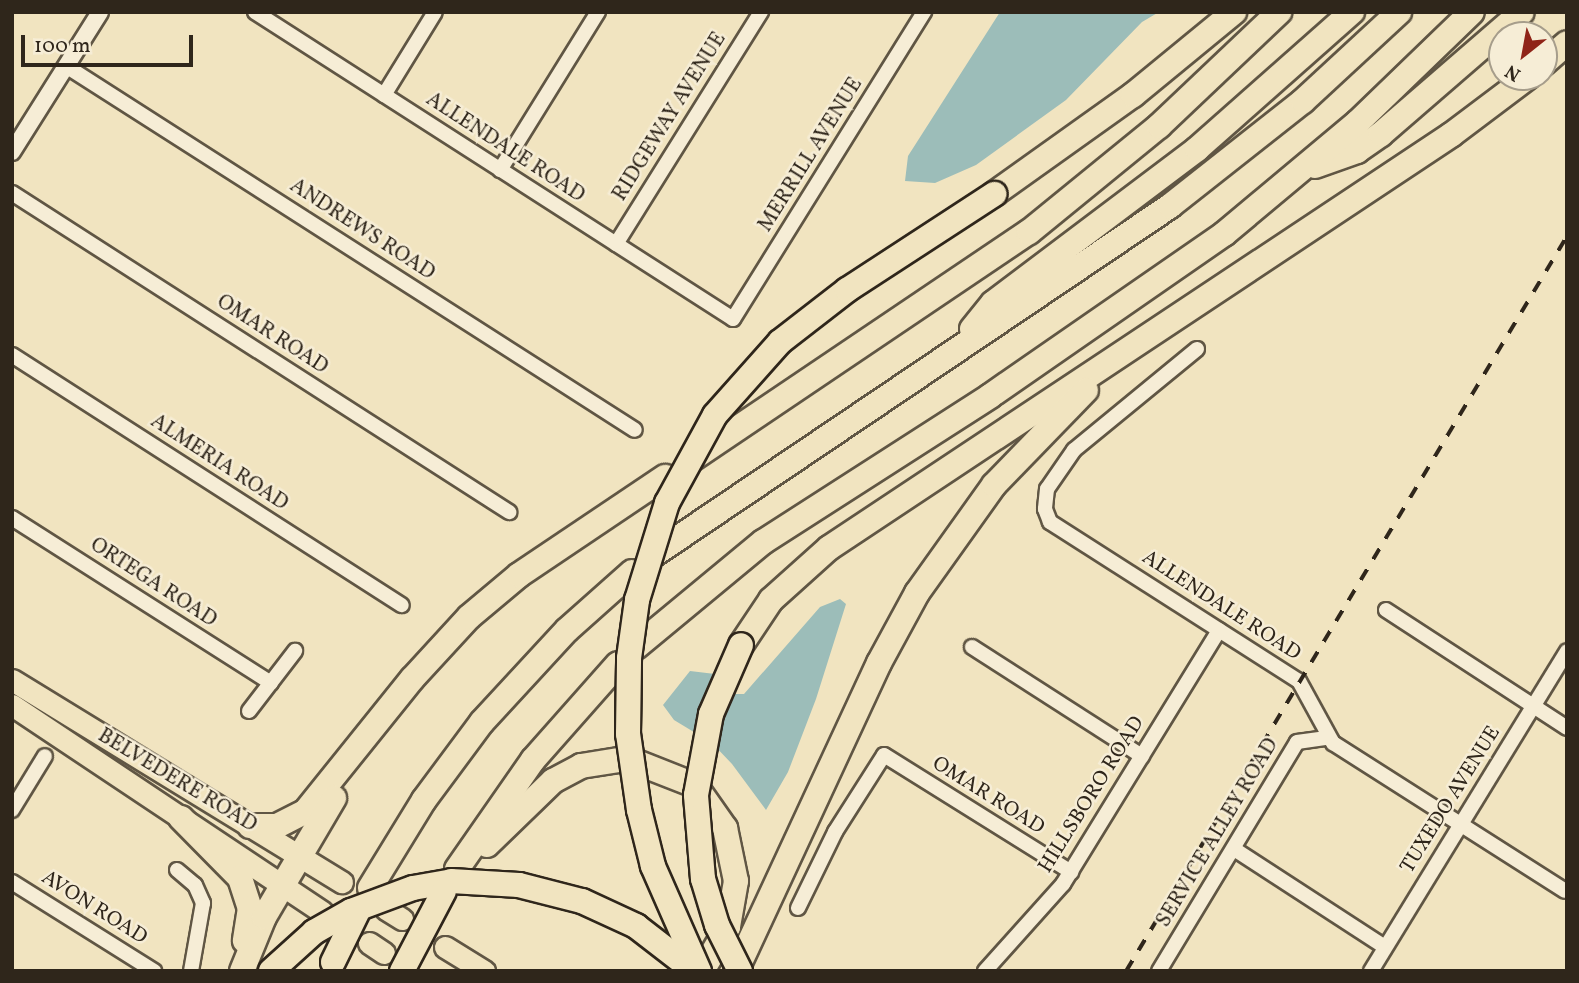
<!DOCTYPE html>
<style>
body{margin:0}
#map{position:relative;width:1579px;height:983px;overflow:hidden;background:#f1e4c0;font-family:Vollkorn,serif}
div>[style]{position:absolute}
.water>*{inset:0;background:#9cbdb9}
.roads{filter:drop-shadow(2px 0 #605644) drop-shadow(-2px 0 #605644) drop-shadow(0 2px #605644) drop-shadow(0 -2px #605644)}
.minor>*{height:14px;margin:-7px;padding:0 7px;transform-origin:7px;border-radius:7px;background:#f6edd6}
.tertiary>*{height:16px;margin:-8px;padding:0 8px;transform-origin:8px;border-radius:8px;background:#f6edd6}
.primary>*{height:21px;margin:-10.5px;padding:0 10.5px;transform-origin:10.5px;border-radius:10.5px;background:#f1e4c0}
.motorway>*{height:24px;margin:-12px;padding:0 12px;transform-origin:12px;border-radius:12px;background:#f1e4c0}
.rail>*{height:3.5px;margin-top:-1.75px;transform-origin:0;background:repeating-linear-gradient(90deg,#2f261b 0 12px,transparent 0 24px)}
.bridges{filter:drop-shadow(2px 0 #2f261b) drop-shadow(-2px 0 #2f261b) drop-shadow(0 2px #2f261b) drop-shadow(0 -2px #2f261b)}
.motorway-bridge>*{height:24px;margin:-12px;padding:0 12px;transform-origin:12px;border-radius:12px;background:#f1e4c0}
span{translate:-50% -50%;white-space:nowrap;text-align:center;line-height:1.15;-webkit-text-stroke:5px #f6edd6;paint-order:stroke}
.street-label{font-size:21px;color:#2f261b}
.frame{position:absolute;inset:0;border:14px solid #2f261b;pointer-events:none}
.north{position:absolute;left:1488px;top:21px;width:70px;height:70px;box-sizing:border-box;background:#f6edd6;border:2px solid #a69d8b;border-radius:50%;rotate:211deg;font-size:19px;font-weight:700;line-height:28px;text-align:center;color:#2f261b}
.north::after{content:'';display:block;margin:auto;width:24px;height:32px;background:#8f2418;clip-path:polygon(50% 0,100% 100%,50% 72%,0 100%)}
.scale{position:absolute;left:21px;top:35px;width:172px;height:32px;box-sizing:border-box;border:4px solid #2f261b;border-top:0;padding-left:9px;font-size:21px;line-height:24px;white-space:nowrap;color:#2f261b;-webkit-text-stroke:5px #f6edd6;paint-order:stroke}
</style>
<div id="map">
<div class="water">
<i style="clip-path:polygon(1000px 12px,1159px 12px,1142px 22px,1066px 100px,976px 165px,935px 183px,905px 181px,908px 156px)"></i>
<i style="clip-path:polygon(840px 599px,846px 604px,816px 699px,788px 772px,766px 810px,732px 764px,712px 743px,674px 720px,663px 705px,690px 671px,715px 674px,734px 694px,744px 694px,820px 607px)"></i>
</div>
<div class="roads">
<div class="minor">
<i style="left:255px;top:12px;width:568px;rotate:32.71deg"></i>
<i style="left:733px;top:319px;width:362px;rotate:-58.1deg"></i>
<i style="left:66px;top:66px;width:675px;rotate:32.61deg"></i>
<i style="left:384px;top:95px;width:97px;rotate:-58.4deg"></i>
<i style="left:500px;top:170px;width:186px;rotate:-58.2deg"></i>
<i style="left:12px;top:193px;width:591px;rotate:32.69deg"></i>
<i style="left:616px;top:244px;width:274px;rotate:-58deg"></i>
<i style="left:1197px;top:349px;width:159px;rotate:140.6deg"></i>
<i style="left:1074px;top:450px;width:47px;rotate:124.7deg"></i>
<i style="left:1047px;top:489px;width:20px;rotate:96deg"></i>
<i style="left:1045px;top:509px;width:14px;rotate:69deg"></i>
<i style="left:1050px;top:522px;width:295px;rotate:32.6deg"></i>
<i style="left:1299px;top:681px;width:71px;rotate:61.3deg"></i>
<i style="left:1333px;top:743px;width:275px;rotate:32.5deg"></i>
<i style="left:12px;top:355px;width:463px;rotate:32.7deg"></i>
<i style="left:12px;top:518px;width:307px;rotate:32.5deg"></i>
<i style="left:1386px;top:610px;width:216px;rotate:33.1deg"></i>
<i style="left:972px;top:647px;width:202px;rotate:32.7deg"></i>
<i style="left:249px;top:711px;width:76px;rotate:-52.5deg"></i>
<i style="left:12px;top:810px;width:63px;rotate:-58.6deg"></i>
<i style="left:1234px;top:849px;width:180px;rotate:33deg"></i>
<i style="left:177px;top:870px;width:23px;rotate:40deg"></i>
<i style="left:195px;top:885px;width:20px;rotate:66deg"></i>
<i style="left:203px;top:903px;width:69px;rotate:100deg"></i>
<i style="left:12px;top:882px;width:168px;rotate:32.1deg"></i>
<i style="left:798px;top:908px;width:85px;rotate:-64deg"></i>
<i style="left:835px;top:832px;width:91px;rotate:-57.5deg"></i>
<i style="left:884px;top:755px;width:221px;rotate:32deg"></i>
<i style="left:985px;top:971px;width:117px;rotate:-48.1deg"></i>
<i style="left:1063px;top:884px;width:298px;rotate:-58.4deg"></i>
<i style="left:1159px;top:971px;width:267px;rotate:-58.9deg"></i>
<i style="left:1297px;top:742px;width:30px;rotate:-8deg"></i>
<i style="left:1371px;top:971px;width:375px;rotate:-58.5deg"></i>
</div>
<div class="tertiary">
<i style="left:12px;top:152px;width:165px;rotate:-57.8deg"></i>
</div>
<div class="primary">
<i style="left:12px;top:680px;width:387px;rotate:31.5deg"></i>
<i style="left:12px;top:705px;width:373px;rotate:33.7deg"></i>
<i style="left:386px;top:909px;width:19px;rotate:32deg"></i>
<i style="left:369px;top:943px;width:18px;rotate:34deg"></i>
<i style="left:445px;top:947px;width:46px;rotate:31.6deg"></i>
</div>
<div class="motorway">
<i style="left:1544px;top:63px;width:30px;rotate:-41deg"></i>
<i style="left:1315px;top:166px;width:45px;rotate:-19.7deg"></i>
<i style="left:1357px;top:151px;width:29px;rotate:-35deg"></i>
<i style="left:1381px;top:134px;width:186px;rotate:-40.9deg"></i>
<i style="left:994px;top:194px;width:171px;rotate:-35.5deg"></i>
<i style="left:1133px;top:95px;width:131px;rotate:-39.4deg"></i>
<i style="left:972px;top:329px;width:33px;rotate:-51deg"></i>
<i style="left:993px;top:303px;width:256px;rotate:-37deg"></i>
<i style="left:1197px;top:149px;width:207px;rotate:-41.5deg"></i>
<i style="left:692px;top:459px;width:406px;rotate:-34deg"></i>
<i style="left:1029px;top:232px;width:168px;rotate:-39.2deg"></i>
<i style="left:1159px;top:126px;width:166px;rotate:-43.5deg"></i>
<i style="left:653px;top:555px;width:624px;rotate:-34.02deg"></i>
<i style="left:1170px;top:206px;width:169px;rotate:-38.3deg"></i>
<i style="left:1303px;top:101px;width:131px;rotate:-42.8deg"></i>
<i style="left:741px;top:645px;width:54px;rotate:-56.3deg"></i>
<i style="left:771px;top:600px;width:78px;rotate:-41.9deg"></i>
<i style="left:829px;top:548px;width:747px;rotate:-33.58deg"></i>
<i style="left:1451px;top:135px;width:96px;rotate:-37deg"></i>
<i style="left:636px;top:647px;width:165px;rotate:-39.6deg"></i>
<i style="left:763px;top:542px;width:270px;rotate:-32.7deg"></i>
<i style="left:990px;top:396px;width:285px;rotate:-34.7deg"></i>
<i style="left:1224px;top:234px;width:175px;rotate:-39.9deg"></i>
<i style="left:1358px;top:122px;width:158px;rotate:-44deg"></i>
<i style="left:636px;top:762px;width:55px;rotate:21.4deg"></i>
<i style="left:701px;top:794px;width:42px;rotate:54.8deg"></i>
<i style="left:725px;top:828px;width:54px;rotate:78.3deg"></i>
<i style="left:736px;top:881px;width:47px;rotate:99.9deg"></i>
<i style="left:728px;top:927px;width:51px;rotate:120.6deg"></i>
<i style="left:181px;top:818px;width:84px;rotate:45.5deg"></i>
<i style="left:240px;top:878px;width:32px;rotate:72deg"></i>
<i style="left:250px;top:908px;width:33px;rotate:99deg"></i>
<i style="left:250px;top:826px;width:27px"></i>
<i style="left:277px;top:826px;width:31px;rotate:-27deg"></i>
<i style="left:305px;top:812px;width:171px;rotate:-51.2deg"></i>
<i style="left:412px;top:679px;width:84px;rotate:-47.4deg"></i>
<i style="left:469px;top:617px;width:65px;rotate:-40deg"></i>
<i style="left:519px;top:575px;width:176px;rotate:-33.9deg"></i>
<i style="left:487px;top:845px;width:92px;rotate:-44.1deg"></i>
<i style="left:553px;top:781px;width:32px;rotate:-28deg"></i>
<i style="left:581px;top:766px;width:39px;rotate:-9deg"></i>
<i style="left:457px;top:869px;width:133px;rotate:-55.1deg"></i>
<i style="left:533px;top:760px;width:128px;rotate:-48.5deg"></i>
<i style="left:370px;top:888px;width:103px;rotate:-58.5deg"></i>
<i style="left:424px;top:800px;width:97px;rotate:-53.4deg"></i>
<i style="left:482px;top:722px;width:125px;rotate:-47.3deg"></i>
<i style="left:567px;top:630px;width:87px;rotate:-41.7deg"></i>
<i style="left:242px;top:971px;width:58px;rotate:-67.8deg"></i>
<i style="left:264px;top:917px;width:138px;rotate:-59.5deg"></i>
<i style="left:736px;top:971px;width:340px;rotate:-65.1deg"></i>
<i style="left:879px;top:663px;width:80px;rotate:-61.5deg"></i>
<i style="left:917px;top:593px;width:133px;rotate:-54.5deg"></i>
<i style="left:994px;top:485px;width:132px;rotate:-45.9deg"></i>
</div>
</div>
<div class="rail">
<i style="left:1126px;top:971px;width:857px;rotate:-59.04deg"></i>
</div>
<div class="bridges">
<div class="motorway-bridge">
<i style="left:333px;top:962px;width:57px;rotate:-63.9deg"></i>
<i style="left:271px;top:971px;width:58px;rotate:-42.2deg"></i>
<i style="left:314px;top:932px;width:43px;rotate:-29.6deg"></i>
<i style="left:351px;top:911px;width:66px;rotate:-20.4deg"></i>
<i style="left:413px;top:888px;width:39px;rotate:-10deg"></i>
<i style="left:451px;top:881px;width:68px;rotate:3.4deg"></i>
<i style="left:519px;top:885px;width:65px;rotate:14.3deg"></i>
<i style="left:582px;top:901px;width:60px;rotate:24.8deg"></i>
<i style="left:636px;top:926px;width:72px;rotate:37.7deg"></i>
<i style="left:402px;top:971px;width:90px;rotate:-62.3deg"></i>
<i style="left:699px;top:971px;width:115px;rotate:-113.7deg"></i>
<i style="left:653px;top:866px;width:58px;rotate:-104deg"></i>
<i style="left:639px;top:810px;width:77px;rotate:-98.2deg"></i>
<i style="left:628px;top:734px;width:76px;rotate:-89.2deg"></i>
<i style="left:629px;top:658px;width:59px;rotate:-82.1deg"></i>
<i style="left:637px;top:600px;width:102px;rotate:-72.8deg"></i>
<i style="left:667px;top:503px;width:100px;rotate:-61.4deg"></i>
<i style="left:715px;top:415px;width:98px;rotate:-48.3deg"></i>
<i style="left:780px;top:342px;width:85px;rotate:-37.8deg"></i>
<i style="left:847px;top:290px;width:176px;rotate:-33.1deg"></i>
<i style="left:740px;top:971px;width:51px;rotate:-116.6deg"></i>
<i style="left:717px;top:925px;width:48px;rotate:-106.9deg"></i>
<i style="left:703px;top:879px;width:84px;rotate:-94.8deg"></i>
<i style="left:696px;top:795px;width:82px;rotate:-79.5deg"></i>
<i style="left:711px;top:714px;width:75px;rotate:-66.5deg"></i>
</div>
</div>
<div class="street-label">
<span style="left:670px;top:117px;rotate:-58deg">RIDGEWAY AVENUE</span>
<span style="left:505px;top:148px;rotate:33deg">ALLENDALE ROAD</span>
<span style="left:811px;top:155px;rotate:-58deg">MERRILL AVENUE</span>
<span style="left:362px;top:230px;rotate:33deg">ANDREWS ROAD</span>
<span style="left:272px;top:335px;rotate:33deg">OMAR ROAD</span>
<span style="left:219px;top:463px;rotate:33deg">ALMERIA ROAD</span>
<span style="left:153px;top:583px;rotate:33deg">ORTEGA ROAD</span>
<span style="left:1221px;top:606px;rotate:33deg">ALLENDALE ROAD</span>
<span style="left:177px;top:781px;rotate:31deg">BELVEDERE ROAD</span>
<span style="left:1092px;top:795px;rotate:-58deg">HILLSBORO ROAD</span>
<span style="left:988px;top:796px;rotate:32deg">OMAR ROAD</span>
<span style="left:1451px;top:800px;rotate:-58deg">TUXEDO AVENUE</span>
<span style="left:1218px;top:833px;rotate:-59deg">SERVICE ALLEY ROAD</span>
<span style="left:94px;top:908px;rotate:32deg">AVON ROAD</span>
</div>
<div class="frame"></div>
<div class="north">N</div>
<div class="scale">100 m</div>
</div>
